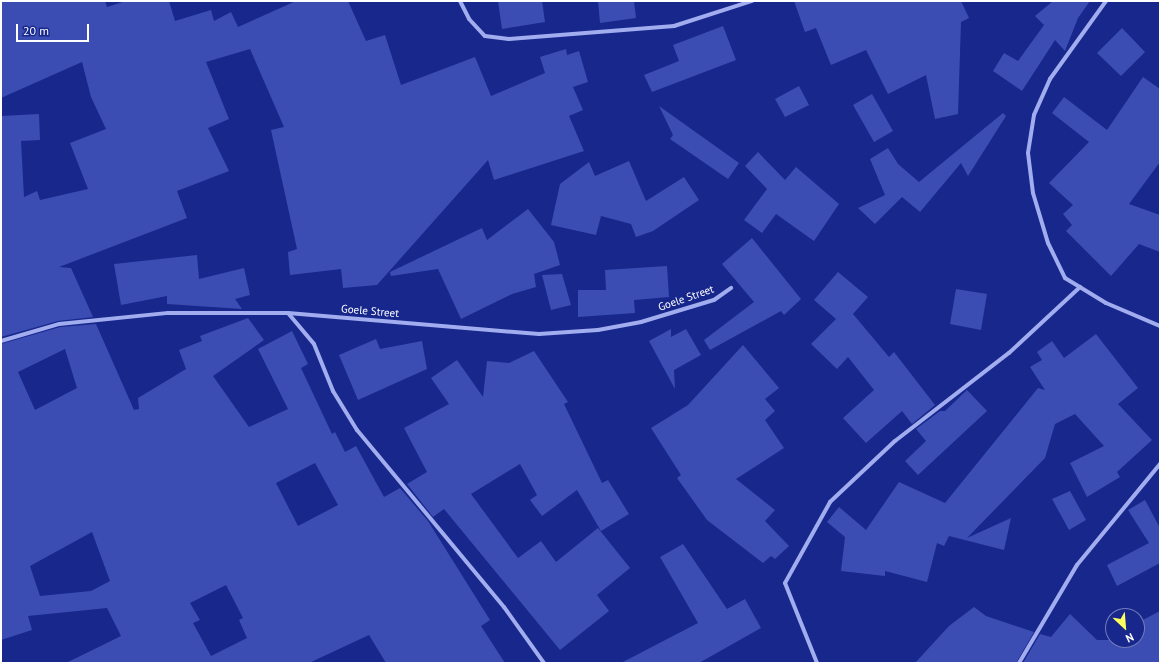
<!DOCTYPE html>
<style>
body{margin:0}
#map{position:relative;width:1161px;height:664px;overflow:hidden;background:#17278c;font-family:"PT Sans",sans-serif}
div>[style]{position:absolute}
.building>*{inset:0;background:#3b4db3}
.minor>*{height:4px;margin:-2px;padding:0 2px;transform-origin:2px;border-radius:2px;background:#a1adef}
span{translate:-50% -50%;white-space:nowrap;text-align:center;line-height:1.15;-webkit-text-stroke:4px #17278c;paint-order:stroke}
.street-label{font-size:11px;color:#fff}
.frame{position:absolute;inset:0;border:2px solid #fff;pointer-events:none}
.north{position:absolute;left:1105px;top:608px;width:40px;height:40px;box-sizing:border-box;background:#17278c;border:1px solid #747dba;border-radius:50%;rotate:154deg;font-size:11px;font-weight:700;line-height:16px;text-align:center;color:#fff}
.north::after{content:'';display:block;margin:auto;width:14px;height:18px;background:#fdff5f;clip-path:polygon(50% 0,100% 100%,50% 72%,0 100%)}
.scale{position:absolute;left:16px;top:24px;width:73px;height:18px;box-sizing:border-box;border:2px solid #fff;border-top:0;padding-left:5px;font-size:12px;line-height:14px;white-space:nowrap;color:#fff;-webkit-text-stroke:3px #17278c;paint-order:stroke}
</style>
<div id="map">
<div class="building">
<i style="clip-path:polygon(1px 1px,105px 1px,107px 7px,126px 1px,169px 1px,175px 21px,211px 10px,214px 21px,231px 12px,238px 27px,296px 1px,348px 1px,366px 41px,385px 35px,401px 85px,475px 57px,491px 96px,545px 73px,540px 57px,566px 49px,567px 55px,579px 51px,588px 82px,573px 87px,583px 110px,569px 116px,584px 151px,494px 180px,488px 160px,377px 285px,343px 288px,341px 269px,290px 275px,288px 252px,297px 249px,271px 130px,284px 127px,250px 49px,206px 62px,229px 119px,208px 128px,229px 171px,177px 191px,187px 218px,59px 267px,71px 268px,93px 317px,58px 321px,1px 337px,1px 116px,39px 114px,40px 140px,21px 141px,24px 197px,37px 191px,40px 200px,88px 189px,70px 143px,106px 129px,91px 97px,82px 62px,1px 98px)"></i>
<i style="clip-path:polygon(498px 1px,542px 1px,545px 22px,502px 29px)"></i>
<i style="clip-path:polygon(598px 1px,634px 1px,636px 18px,600px 23px)"></i>
<i style="clip-path:polygon(794px 1px,961px 1px,969px 18px,961px 22px,958px 114px,935px 119px,926px 75px,888px 94px,866px 50px,831px 65px,816px 28px,805px 32px)"></i>
<i style="clip-path:polygon(1053px 1px,1090px 1px,1078px 18px,1065px 51px,1055px 40px,1022px 91px,993px 71px,1004px 53px,1018px 61px,1044px 25px,1035px 16px)"></i>
<i style="clip-path:polygon(723px 26px,736px 60px,652px 92px,644px 75px,679px 61px,673px 45px)"></i>
<i style="clip-path:polygon(1122px 28px,1145px 52px,1121px 76px,1097px 53px)"></i>
<i style="clip-path:polygon(1143px 77px,1160px 89px,1160px 162px,1129px 204px,1160px 215px,1160px 252px,1139px 244px,1111px 276px,1066px 231px,1072px 225px,1063px 214px,1073px 205px,1049px 183px,1089px 142px,1052px 113px,1064px 97px,1107px 130px)"></i>
<i style="clip-path:polygon(799px 86px,809px 105px,785px 117px,775px 99px)"></i>
<i style="clip-path:polygon(872px 94px,893px 131px,874px 142px,853px 105px)"></i>
<i style="clip-path:polygon(659px 106px,739px 163px,728px 179px,670px 139px,673px 135px)"></i>
<i style="clip-path:polygon(1003px 113px,1006px 116px,968px 176px,961px 163px,920px 212px,902px 197px,875px 224px,858px 208px,885px 195px,870px 159px,888px 148px,898px 164px,919px 182px)"></i>
<i style="clip-path:polygon(758px 152px,785px 180px,796px 167px,839px 204px,814px 241px,776px 214px,762px 233px,744px 220px,767px 189px,745px 166px)"></i>
<i style="clip-path:polygon(629px 161px,646px 201px,684px 177px,699px 200px,653px 231px,636px 237px,631px 224px,601px 216px,596px 235px,551px 225px,560px 184px,589px 162px,595px 176px)"></i>
<i style="clip-path:polygon(528px 209px,554px 242px,560px 265px,534px 274px,536px 287px,512px 294px,461px 319px,438px 269px,391px 276px,390px 272px,482px 228px,487px 240px)"></i>
<i style="clip-path:polygon(752px 238px,801px 299px,784px 315px,781px 311px,710px 350px,704px 340px,754px 302px,722px 264px)"></i>
<i style="clip-path:polygon(197px 255px,199px 279px,244px 268px,250px 295px,235px 299px,242px 309px,167px 304px,167px 296px,121px 305px,114px 264px)"></i>
<i style="clip-path:polygon(667px 266px,669px 297px,634px 300px,635px 313px,578px 317px,578px 290px,606px 290px,605px 270px)"></i>
<i style="clip-path:polygon(838px 272px,868px 297px,853px 314px,889px 357px,894px 352px,935px 405px,912px 424px,902px 411px,866px 443px,843px 418px,874px 390px,848px 357px,837px 369px,811px 344px,836px 319px,814px 300px)"></i>
<i style="clip-path:polygon(562px 274px,571px 305px,551px 310px,542px 275px)"></i>
<i style="clip-path:polygon(956px 289px,987px 294px,981px 330px,950px 324px)"></i>
<i style="clip-path:polygon(evenodd,248px 318px,264px 340px,213px 376px,249px 427px,288px 409px,258px 349px,292px 331px,308px 364px,301px 368px,332px 434px,335px 432px,345px 452px,356px 446px,384px 497px,400px 488px,428px 521px,490px 620px,481px 626px,505px 663px,386px 663px,369px 635px,309px 663px,66px 663px,121px 636px,107px 608px,28px 616px,32px 630px,1px 640px,1px 344px,60px 327px,96px 324px,134px 410px,139px 409px,138px 398px,186px 369px,179px 350px,202px 341px,200px 336px,248px 318px,65px 349px,77px 388px,35px 410px,18px 372px,65px 349px,248px 318px,315px 463px,338px 505px,298px 526px,276px 483px,315px 463px,248px 318px,92px 532px,110px 581px,91px 591px,40px 596px,30px 566px,92px 532px,248px 318px,226px 585px,243px 618px,239px 620px,247px 638px,211px 656px,193px 623px,200px 620px,190px 603px,226px 585px)"></i>
<i style="clip-path:polygon(671px 329px,671px 337px,686px 329px,701px 355px,674px 370px,675px 389px,649px 341px)"></i>
<i style="clip-path:polygon(1096px 334px,1138px 388px,1118px 404px,1152px 440px,1117px 472px,1120px 477px,1087px 497px,1070px 463px,1104px 446px,1075px 414px,1055px 424px,1045px 458px,967px 538px,1011px 518px,1004px 550px,949px 536px,944px 546px,937px 543px,927px 582px,885px 571px,885px 576px,841px 571px,845px 537px,827px 522px,839px 507px,866px 530px,899px 482px,945px 503px,1038px 388px,1045px 390px,1030px 367px,1042px 360px,1037px 352px,1052px 341px,1064px 358px)"></i>
<i style="clip-path:polygon(376px 339px,380px 349px,422px 341px,427px 369px,358px 400px,339px 355px)"></i>
<i style="clip-path:polygon(743px 345px,779px 388px,765px 399px,775px 411px,765px 420px,784px 448px,736px 479px,775px 510px,765px 521px,789px 546px,775px 559px,771px 556px,763px 563px,707px 520px,677px 478px,681px 475px,651px 428px,688px 405px)"></i>
<i style="clip-path:polygon(534px 351px,568px 402px,564px 404px,602px 483px,608px 480px,629px 514px,601px 531px,577px 490px,542px 516px,530px 500px,537px 495px,520px 464px,471px 494px,518px 558px,541px 541px,556px 562px,598px 528px,630px 568px,597px 595px,609px 611px,560px 650px,444px 509px,433px 517px,407px 484px,427px 472px,404px 428px,449px 404px,431px 378px,457px 360px,483px 397px,487px 361px,509px 363px)"></i>
<i style="clip-path:polygon(967px 390px,987px 411px,918px 475px,905px 461px,926px 441px,916px 429px,940px 411px,945px 411px)"></i>
<i style="clip-path:polygon(1070px 491px,1086px 520px,1069px 530px,1052px 499px)"></i>
<i style="clip-path:polygon(1145px 500px,1160px 528px,1160px 563px,1117px 586px,1107px 565px,1149px 543px,1128px 510px)"></i>
<i style="clip-path:polygon(683px 544px,727px 609px,745px 599px,761px 628px,699px 663px,621px 663px,698px 623px,660px 557px)"></i>
<i style="clip-path:polygon(974px 607px,986px 616px,1034px 632px,1016px 663px,915px 663px,949px 626px)"></i>
<i style="clip-path:polygon(1160px 611px,1160px 663px,1023px 663px,1040px 634px,1051px 637px,1070px 614px,1097px 640px,1137px 640px,1137px 623px)"></i>
</div>
<div class="minor">
<i style="left:460px;top:1px;width:20px;rotate:63deg"></i>
<i style="left:469px;top:19px;width:23px;rotate:47deg"></i>
<i style="left:485px;top:36px;width:24px;rotate:7deg"></i>
<i style="left:509px;top:39px;width:166px;rotate:-4.5deg"></i>
<i style="left:674px;top:26px;width:82px;rotate:-17.8deg"></i>
<i style="left:1106px;top:1px;width:96px;rotate:125.7deg"></i>
<i style="left:1050px;top:79px;width:39px;rotate:114deg"></i>
<i style="left:1034px;top:115px;width:38px;rotate:99deg"></i>
<i style="left:1028px;top:153px;width:40px;rotate:82.9deg"></i>
<i style="left:1033px;top:193px;width:52px;rotate:73.3deg"></i>
<i style="left:1048px;top:243px;width:39px;rotate:64deg"></i>
<i style="left:1065px;top:278px;width:48px;rotate:31.4deg"></i>
<i style="left:1106px;top:303px;width:59px;rotate:23.1deg"></i>
<i style="left:288px;top:313px;width:40px;rotate:50deg"></i>
<i style="left:314px;top:344px;width:51px;rotate:68deg"></i>
<i style="left:333px;top:391px;width:46px;rotate:58.4deg"></i>
<i style="left:357px;top:430px;width:230px;rotate:50.3deg"></i>
<i style="left:504px;top:607px;width:69px;rotate:54.5deg"></i>
<i style="left:1px;top:341px;width:60px;rotate:-16.3deg"></i>
<i style="left:59px;top:324px;width:110px;rotate:-5.8deg"></i>
<i style="left:168px;top:313px;width:120px"></i>
<i style="left:288px;top:313px;width:252px;rotate:4.8deg"></i>
<i style="left:539px;top:334px;width:59px;rotate:-3.9deg"></i>
<i style="left:598px;top:330px;width:44px;rotate:-10.5deg"></i>
<i style="left:641px;top:322px;width:76px;rotate:-16.8deg"></i>
<i style="left:714px;top:300px;width:21px;rotate:-35deg"></i>
<i style="left:817px;top:663px;width:86px;rotate:-111.8deg"></i>
<i style="left:785px;top:583px;width:93px;rotate:-60.9deg"></i>
<i style="left:830px;top:502px;width:89px;rotate:-43.2deg"></i>
<i style="left:895px;top:441px;width:144px;rotate:-37.7deg"></i>
<i style="left:1009px;top:353px;width:97px;rotate:-42.9deg"></i>
<i style="left:1019px;top:663px;width:114px;rotate:-59.4deg"></i>
<i style="left:1077px;top:565px;width:131px;rotate:-50.6deg"></i>
</div>
<div class="street-label">
<span style="left:686px;top:298px;rotate:-19deg">Goele Street</span>
<span style="left:370px;top:311px;rotate:5deg">Goele Street</span>
</div>
<div class="frame"></div>
<div class="north">N</div>
<div class="scale">20 m</div>
</div>
